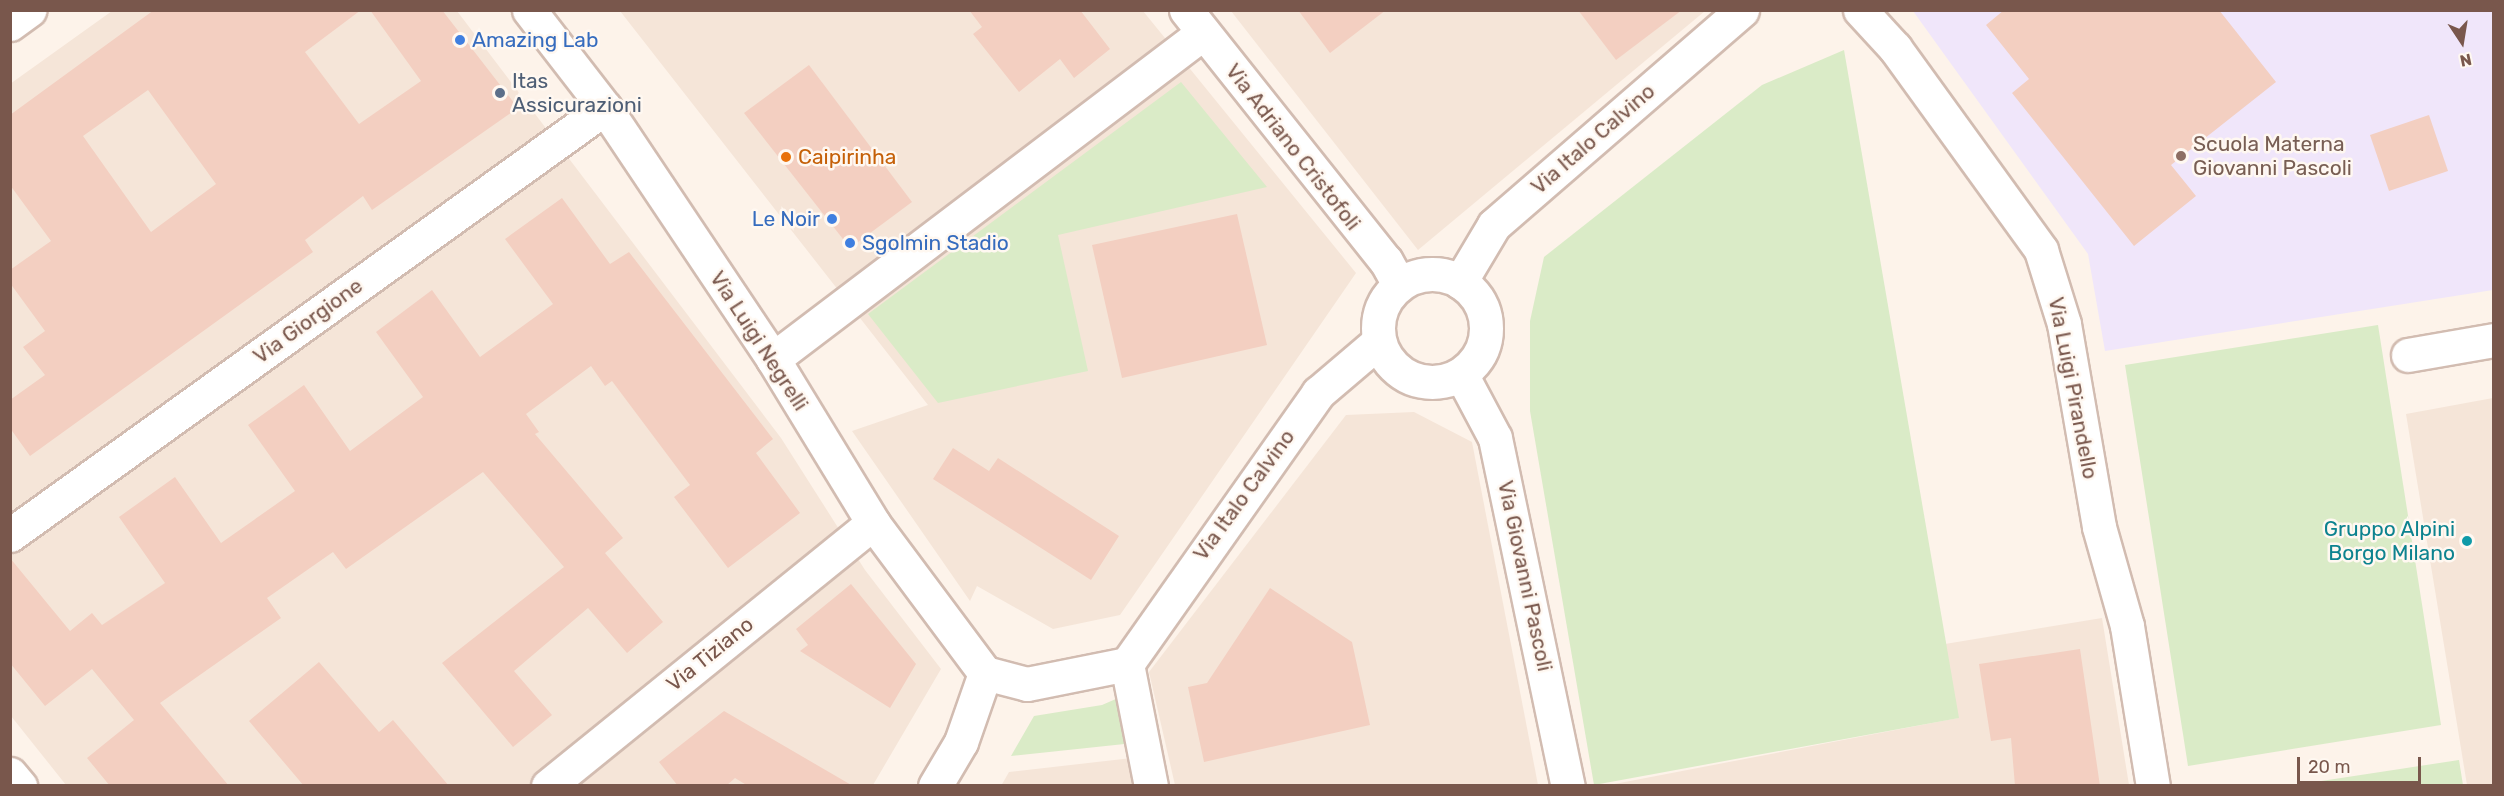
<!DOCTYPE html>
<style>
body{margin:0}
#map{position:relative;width:2504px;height:796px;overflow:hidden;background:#fdf3ea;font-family:Rubik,sans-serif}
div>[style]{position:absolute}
.residential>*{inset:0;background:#f5e5d8}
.education>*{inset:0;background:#f0e6fa}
.green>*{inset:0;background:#daebc7}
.building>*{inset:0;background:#f3cfc1}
.roads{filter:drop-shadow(2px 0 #d2bcb1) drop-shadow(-2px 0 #d2bcb1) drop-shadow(0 2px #d2bcb1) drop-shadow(0 -2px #d2bcb1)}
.minor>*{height:33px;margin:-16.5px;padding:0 16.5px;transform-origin:16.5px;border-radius:16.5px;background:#fff}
.minor>.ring{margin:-16.5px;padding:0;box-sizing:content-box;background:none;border:33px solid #fff;border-radius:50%}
.dots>*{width:16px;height:16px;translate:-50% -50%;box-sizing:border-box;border:3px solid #fff8f1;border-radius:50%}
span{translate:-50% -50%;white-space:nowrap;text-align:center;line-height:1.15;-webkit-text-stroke:5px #fff8f1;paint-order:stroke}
.shop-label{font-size:21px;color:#366cbe}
.left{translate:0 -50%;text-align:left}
.right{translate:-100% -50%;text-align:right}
.service-label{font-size:21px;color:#4e5e75}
.street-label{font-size:21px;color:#79574c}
.education-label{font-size:21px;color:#785e54}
.food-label{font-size:21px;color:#c56008}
.culture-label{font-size:21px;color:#0d838f}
.frame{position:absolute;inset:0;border:12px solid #79574c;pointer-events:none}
.north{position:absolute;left:2432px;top:12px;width:60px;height:60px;-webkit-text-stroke:4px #fff8f1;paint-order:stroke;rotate:168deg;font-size:16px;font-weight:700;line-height:24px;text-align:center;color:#79574c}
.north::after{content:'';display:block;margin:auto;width:21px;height:27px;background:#79574c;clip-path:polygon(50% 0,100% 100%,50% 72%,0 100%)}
.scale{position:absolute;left:2297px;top:757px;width:124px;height:27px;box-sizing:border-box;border:3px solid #79574c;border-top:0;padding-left:8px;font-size:18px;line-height:21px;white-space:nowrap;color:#79574c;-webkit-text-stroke:4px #fff8f1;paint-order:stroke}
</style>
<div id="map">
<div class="residential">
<i style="clip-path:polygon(112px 11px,457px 11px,781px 438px,865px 570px,941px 669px,873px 785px,66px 785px,11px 716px,10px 84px)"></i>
<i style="clip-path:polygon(620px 11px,1143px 11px,1356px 273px,1120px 615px,1053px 629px,977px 586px,970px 601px,852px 431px,928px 405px)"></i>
<i style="clip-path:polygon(1231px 11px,1705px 11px,1418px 250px)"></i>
<i style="clip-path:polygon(2493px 398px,2493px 785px,2467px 785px,2406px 414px)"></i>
<i style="clip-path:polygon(1414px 412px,1472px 442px,1538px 785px,1175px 785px,1149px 672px,1346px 415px)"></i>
<i style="clip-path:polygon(2102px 618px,2129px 785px,1604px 786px,1958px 718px,1945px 644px)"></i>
<i style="clip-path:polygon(1132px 758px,1137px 786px,1001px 786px,1009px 772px)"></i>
</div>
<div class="education">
<i style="clip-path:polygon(1913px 11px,2493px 11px,2493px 290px,2105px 351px,2088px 254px)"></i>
</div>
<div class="green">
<i style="clip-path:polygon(1844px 50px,1959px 718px,1594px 785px,1530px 411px,1530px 321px,1544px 257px,1762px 85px)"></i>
<i style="clip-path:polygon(1181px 82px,1267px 187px,1058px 235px,1088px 371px,938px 403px,868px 314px)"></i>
<i style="clip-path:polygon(2378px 325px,2441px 725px,2188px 766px,2125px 365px)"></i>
<i style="clip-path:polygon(1125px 695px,1134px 743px,1011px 756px,1034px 716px,1102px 705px)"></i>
<i style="clip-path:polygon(2459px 760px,2463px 785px,2295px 785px)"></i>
</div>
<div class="building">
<i style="clip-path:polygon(evenodd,154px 10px,361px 10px,305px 52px,359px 124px,421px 81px,370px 10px,442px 10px,518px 108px,372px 210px,363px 196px,305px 240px,313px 252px,30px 456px,10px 428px,10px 400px,45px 375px,23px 347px,45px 331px,10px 283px,10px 270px,51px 241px,10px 185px,10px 115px,154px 10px,148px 90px,216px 184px,151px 232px,83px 136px,148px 90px)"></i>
<i style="clip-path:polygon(969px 10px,1080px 10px,1110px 49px,1074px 78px,1060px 59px,1019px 92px,973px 34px,982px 27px)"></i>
<i style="clip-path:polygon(1298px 10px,1386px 10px,1330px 53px)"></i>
<i style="clip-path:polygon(1578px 10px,1682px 10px,1616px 60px)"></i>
<i style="clip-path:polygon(2004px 10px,2219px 10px,2276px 82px,2171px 165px,2196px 196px,2134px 246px,2012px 93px,2029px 79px,1986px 25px)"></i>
<i style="clip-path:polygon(809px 65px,912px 202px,850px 248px,744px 113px)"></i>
<i style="clip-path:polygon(2429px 115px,2448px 171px,2389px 191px,2370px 135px)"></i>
<i style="clip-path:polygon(562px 198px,610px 264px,629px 252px,773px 439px,756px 453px,800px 513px,728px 568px,674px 497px,690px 485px,612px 381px,605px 386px,591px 366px,526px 414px,539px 432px,535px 434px,623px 538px,605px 553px,663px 622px,627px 653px,588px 608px,514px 671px,552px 715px,513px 747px,442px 663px,564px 567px,483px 472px,346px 569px,333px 552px,267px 598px,281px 618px,160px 703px,229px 786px,110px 786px,87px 758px,134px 720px,92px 669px,45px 706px,10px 663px,10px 558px,70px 631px,92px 613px,102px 625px,165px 583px,119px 517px,175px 477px,221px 543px,295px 491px,248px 425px,304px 385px,350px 451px,423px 397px,376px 332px,432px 290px,480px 357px,553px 304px,505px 239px)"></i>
<i style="clip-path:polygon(1237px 214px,1267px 345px,1122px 378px,1092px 245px)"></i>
<i style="clip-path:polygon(953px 448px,989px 471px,998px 458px,1119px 536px,1091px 580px,933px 479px)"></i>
<i style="clip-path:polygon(851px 584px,916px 664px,890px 708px,800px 651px,808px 645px,796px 629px)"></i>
<i style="clip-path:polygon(1270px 588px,1352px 642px,1370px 725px,1204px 762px,1188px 687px,1207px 683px)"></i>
<i style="clip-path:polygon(2080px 649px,2100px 786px,2015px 786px,2011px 738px,1991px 741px,1979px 664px)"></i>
<i style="clip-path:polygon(319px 662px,379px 732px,393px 720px,449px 786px,304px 786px,249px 721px)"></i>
<i style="clip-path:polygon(724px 711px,853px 786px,748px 786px,735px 778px,726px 786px,678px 786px,659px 762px)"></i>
</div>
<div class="roads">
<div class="minor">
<i style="left:529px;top:10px;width:124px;rotate:52.2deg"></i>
<i style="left:605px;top:108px;width:302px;rotate:56.2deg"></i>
<i style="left:773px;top:359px;width:192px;rotate:58.6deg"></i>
<i style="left:873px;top:523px;width:187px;rotate:53.3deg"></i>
<i style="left:1186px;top:10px;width:321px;rotate:51.5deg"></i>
<i style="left:1386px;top:261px;width:26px;rotate:61deg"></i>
<i style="left:1860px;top:10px;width:52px;rotate:47.4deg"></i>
<i style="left:1895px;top:48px;width:249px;rotate:54.1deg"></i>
<i style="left:2041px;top:250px;width:77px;rotate:72.7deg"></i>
<i style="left:2064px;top:324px;width:206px;rotate:80.2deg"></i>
<i style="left:2099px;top:527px;width:103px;rotate:74.2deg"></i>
<i style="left:2127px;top:626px;width:162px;rotate:80.8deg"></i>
<i style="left:10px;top:24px;width:24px;rotate:-36deg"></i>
<i class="ring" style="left:1378px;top:274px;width:75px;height:75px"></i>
<i style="left:1460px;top:282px;width:66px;rotate:-59.2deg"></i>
<i style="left:1494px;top:225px;width:328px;rotate:-40.9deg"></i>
<i style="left:2408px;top:355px;width:87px;rotate:-9.9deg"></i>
<i style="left:773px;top:359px;width:540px;rotate:-37.17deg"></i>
<i style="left:1461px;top:374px;width:72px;rotate:62deg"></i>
<i style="left:1495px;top:438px;width:356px;rotate:78.2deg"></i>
<i style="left:10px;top:535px;width:732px;rotate:-35.67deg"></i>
<i style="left:1127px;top:664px;width:332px;rotate:-54.8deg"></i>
<i style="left:1318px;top:393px;width:80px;rotate:-40.4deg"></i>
<i style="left:1127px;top:664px;width:124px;rotate:78.9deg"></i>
<i style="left:985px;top:673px;width:43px;rotate:14.7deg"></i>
<i style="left:1027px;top:684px;width:102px;rotate:-11.3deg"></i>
<i style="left:10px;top:774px;width:16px;rotate:50deg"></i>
<i style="left:548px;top:786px;width:418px;rotate:-39deg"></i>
<i style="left:935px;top:786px;width:51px;rotate:-59.4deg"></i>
<i style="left:961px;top:742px;width:73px;rotate:-70.8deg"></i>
</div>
</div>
<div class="dots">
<i style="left:460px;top:40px;background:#3f7fe0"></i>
<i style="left:500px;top:93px;background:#5c6f8a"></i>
<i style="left:2181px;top:156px;background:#8d6e63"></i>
<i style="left:786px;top:157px;background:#e8710a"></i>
<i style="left:832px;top:219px;background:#3f7fe0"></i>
<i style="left:850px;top:243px;background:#3f7fe0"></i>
<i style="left:2467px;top:541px;background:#0f9aa8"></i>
</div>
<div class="shop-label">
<span class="left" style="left:472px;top:40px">Amazing Lab</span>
<span class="right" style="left:820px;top:219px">Le Noir</span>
<span class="left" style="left:862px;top:243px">Sgolmin Stadio</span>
</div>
<div class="service-label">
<span class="left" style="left:512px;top:93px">Itas<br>Assicurazioni</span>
</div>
<div class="street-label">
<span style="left:1593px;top:139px;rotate:-41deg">Via Italo Calvino</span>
<span style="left:1293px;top:147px;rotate:52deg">Via Adriano Cristofoli</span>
<span style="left:308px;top:321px;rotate:-36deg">Via Giorgione</span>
<span style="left:759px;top:341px;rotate:57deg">Via Luigi Negrelli</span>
<span style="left:2073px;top:388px;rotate:79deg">Via Luigi Pirandello</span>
<span style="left:1244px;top:495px;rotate:-54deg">Via Italo Calvino</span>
<span style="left:1525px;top:576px;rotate:78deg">Via Giovanni Pascoli</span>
<span style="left:710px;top:654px;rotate:-39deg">Via Tiziano</span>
</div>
<div class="education-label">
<span class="left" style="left:2193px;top:156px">Scuola Materna<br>Giovanni Pascoli</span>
</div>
<div class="food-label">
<span class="left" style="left:798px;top:157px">Caipirinha</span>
</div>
<div class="culture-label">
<span class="right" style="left:2455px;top:541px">Gruppo Alpini<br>Borgo Milano</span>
</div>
<div class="frame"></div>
<div class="north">N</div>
<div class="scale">20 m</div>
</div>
